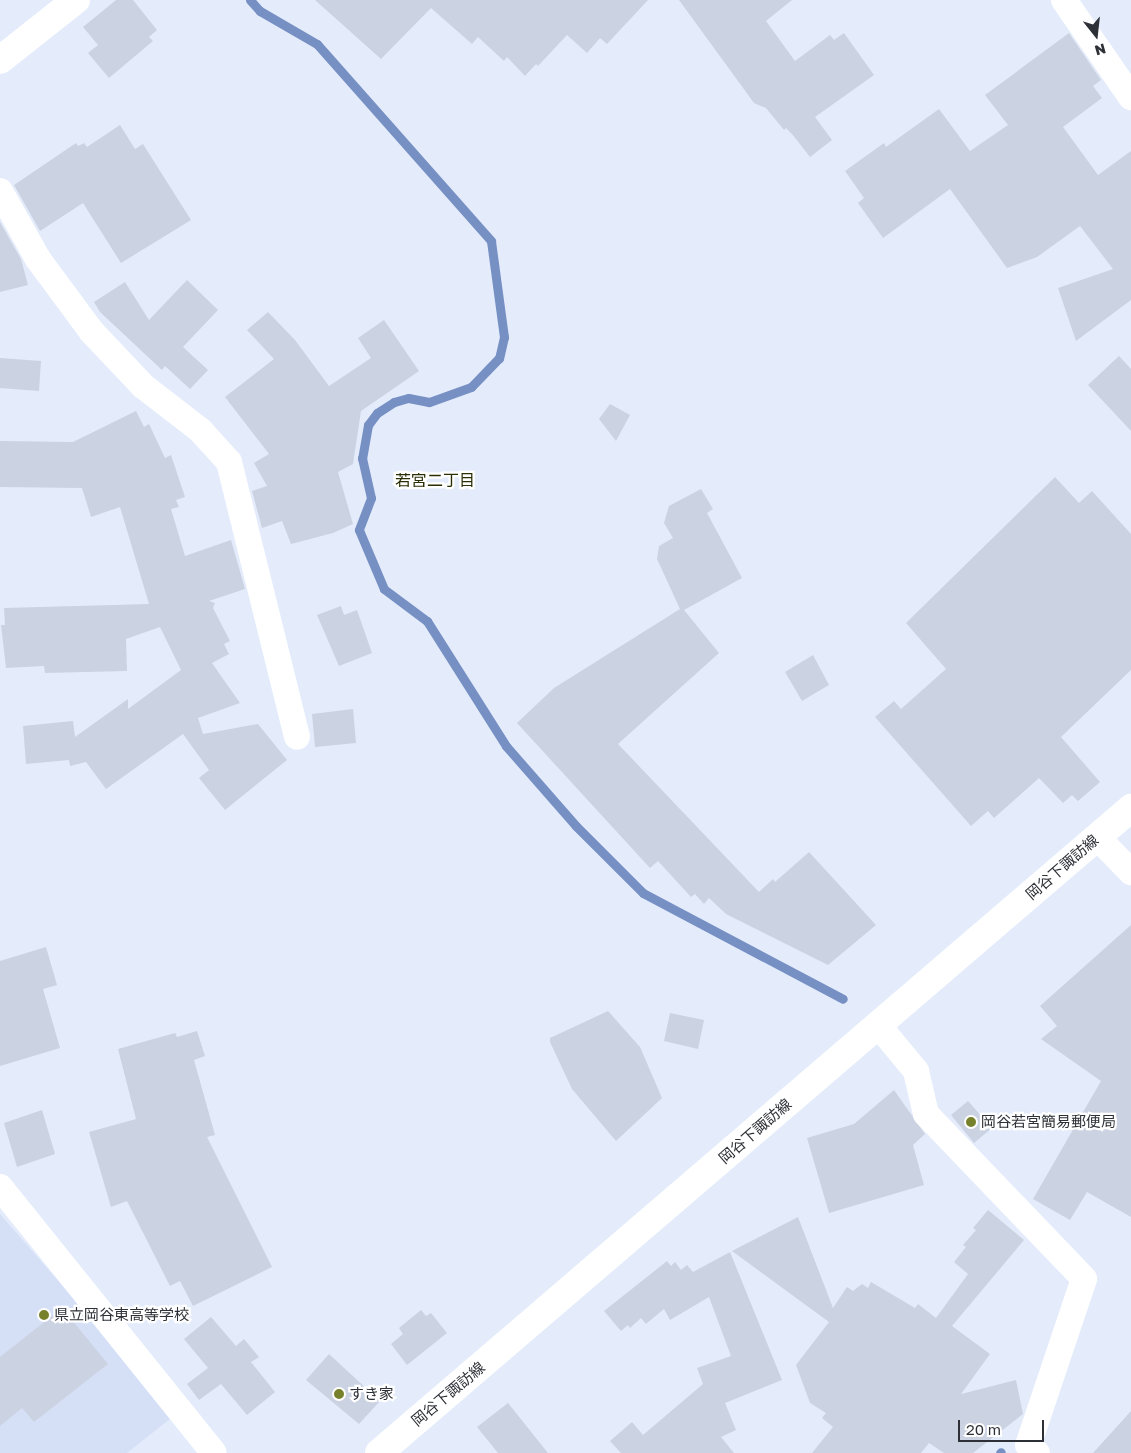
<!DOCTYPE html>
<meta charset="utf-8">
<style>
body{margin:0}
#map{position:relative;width:1131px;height:1453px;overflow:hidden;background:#e4ecfc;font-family:"Golos Text","Noto Sans JP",sans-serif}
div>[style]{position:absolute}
.built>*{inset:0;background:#d5e0f7}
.stream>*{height:9px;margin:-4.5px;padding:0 4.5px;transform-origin:4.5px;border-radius:4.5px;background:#7790c4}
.building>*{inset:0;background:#cbd2e2}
.minor>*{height:26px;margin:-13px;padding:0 13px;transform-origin:13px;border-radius:13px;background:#fff}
.tertiary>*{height:28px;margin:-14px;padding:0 14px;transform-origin:14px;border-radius:14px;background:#fff}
.secondary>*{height:28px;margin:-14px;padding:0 14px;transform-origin:14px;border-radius:14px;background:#fff}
.dots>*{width:14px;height:14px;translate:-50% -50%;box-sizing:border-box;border:2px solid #fff;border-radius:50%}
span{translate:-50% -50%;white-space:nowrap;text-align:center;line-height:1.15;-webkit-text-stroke:4.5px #fff;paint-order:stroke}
.street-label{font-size:15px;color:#2d3036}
.poi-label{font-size:15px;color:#2d3036}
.left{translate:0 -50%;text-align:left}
.neighbourhood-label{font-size:16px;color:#2b2f06}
.north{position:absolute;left:1071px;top:10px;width:50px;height:50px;-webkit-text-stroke:4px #fff;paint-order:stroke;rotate:164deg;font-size:14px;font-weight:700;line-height:20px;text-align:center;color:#2d3036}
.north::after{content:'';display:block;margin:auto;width:18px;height:22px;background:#2d3036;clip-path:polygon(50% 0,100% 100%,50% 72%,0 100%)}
.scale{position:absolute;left:958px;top:1420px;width:86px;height:22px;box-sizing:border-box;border:2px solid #2d3036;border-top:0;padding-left:6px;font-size:15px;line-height:18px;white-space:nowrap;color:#2d3036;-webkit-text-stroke:4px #fff;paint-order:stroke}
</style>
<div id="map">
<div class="built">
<i style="clip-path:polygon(0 1214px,175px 1415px,127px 1453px,0 1453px)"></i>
</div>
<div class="stream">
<i style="left:250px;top:0;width:15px;rotate:48deg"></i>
<i style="left:260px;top:11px;width:66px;rotate:30.1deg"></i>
<i style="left:317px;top:44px;width:263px;rotate:48.5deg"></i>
<i style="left:491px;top:241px;width:97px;rotate:82.3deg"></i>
<i style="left:504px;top:337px;width:22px;rotate:103deg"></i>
<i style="left:499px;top:358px;width:40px;rotate:134deg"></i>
<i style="left:471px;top:387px;width:45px;rotate:160.3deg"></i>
<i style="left:429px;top:402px;width:21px;rotate:-169deg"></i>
<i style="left:408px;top:398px;width:15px;rotate:164deg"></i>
<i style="left:394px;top:402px;width:20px;rotate:147deg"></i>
<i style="left:377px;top:413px;width:15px;rotate:127deg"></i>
<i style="left:368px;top:425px;width:34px;rotate:100deg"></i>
<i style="left:362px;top:458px;width:41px;rotate:77.3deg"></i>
<i style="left:371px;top:498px;width:34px;rotate:111deg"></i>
<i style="left:359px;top:530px;width:64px;rotate:67deg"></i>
<i style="left:384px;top:589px;width:54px;rotate:36.7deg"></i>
<i style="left:427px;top:621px;width:148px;rotate:57.7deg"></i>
<i style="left:506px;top:746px;width:106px;rotate:48.8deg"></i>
<i style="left:576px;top:826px;width:95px;rotate:45deg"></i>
<i style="left:643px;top:893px;width:226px;rotate:27.9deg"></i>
<i style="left:1000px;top:1453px;width:1px;rotate:-45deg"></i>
</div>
<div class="building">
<i style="clip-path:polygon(116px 0,133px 0,157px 30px,149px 37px,153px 41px,109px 78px,88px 53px,98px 45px,83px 27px)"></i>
<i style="clip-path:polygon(315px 0,648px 0,607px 44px,600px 38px,587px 53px,567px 35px,538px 66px,536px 64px,525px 76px,507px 57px,504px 61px,478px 37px,472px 44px,431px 8px,381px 59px)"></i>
<i style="clip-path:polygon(679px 0,792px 0,766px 21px,795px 61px,830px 35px,834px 40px,844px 33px,874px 75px,815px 117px,832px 140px,810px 157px,792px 134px,786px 128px,784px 130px,766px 108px,754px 103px)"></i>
<i style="clip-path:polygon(1069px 33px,1101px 80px,1093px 86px,1102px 98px,1063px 127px,1098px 175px,1131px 151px,1131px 300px,1076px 341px,1058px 288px,1113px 269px,1080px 226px,1037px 257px,1007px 268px,950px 189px,883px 238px,858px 203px,864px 198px,845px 171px,884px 143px,886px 147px,939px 109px,970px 151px,1008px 125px,985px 95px)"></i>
<i style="clip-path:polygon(120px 125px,135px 149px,143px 144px,191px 220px,121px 263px,83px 203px,40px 231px,14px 185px,76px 143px,78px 146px,84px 143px,87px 147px)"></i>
<i style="clip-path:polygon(0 222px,21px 259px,28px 285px,0 292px)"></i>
<i style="clip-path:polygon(187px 280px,218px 310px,183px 347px,208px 370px,190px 389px,165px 366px,162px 370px,100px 312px,94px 302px,125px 282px,149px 320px)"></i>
<i style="clip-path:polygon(268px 312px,295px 340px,329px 386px,371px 358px,358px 338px,384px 320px,419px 371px,361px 411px,353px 464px,338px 472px,353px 524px,333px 533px,291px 544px,282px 521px,262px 528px,252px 491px,267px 486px,254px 463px,269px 454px,225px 397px,274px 359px,247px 330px)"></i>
<i style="clip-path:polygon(1119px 356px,1131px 369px,1131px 431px,1088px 385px)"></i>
<i style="clip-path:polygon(0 358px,41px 361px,39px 391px,0 388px)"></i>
<i style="clip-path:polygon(610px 404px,630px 415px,616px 441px,599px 419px)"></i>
<i style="clip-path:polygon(136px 411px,144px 427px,149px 424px,165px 458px,171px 455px,185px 497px,176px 500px,179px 507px,171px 509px,185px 556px,231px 540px,245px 589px,209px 601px,215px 603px,213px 608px,230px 641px,224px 644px,229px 654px,212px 663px,240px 703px,198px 718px,203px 734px,258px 724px,287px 760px,225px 810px,199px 778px,209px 770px,183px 734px,106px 789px,86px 762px,70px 766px,69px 760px,26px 764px,23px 726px,73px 721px,75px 737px,128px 699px,128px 709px,181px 670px,160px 627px,126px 639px,127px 671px,45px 673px,44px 666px,6px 668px,1px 625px,5px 625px,4px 608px,149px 604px,120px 507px,91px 517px,82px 488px,0 487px,0 441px,73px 442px)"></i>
<i style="clip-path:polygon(1055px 477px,1079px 503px,1092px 491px,1131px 534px,1131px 670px,1061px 737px,1100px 782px,1078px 801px,1072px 795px,1063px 803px,1039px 778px,994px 818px,988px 811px,971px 826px,875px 717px,894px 701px,901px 709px,946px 669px,906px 623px)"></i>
<i style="clip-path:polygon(701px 489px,713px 509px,707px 513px,742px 578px,684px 610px,719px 653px,618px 744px,759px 892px,773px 879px,775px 882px,809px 852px,876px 925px,828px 965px,726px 914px,709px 898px,704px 904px,695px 894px,691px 897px,658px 861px,650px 868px,517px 723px,554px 688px,680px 609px,657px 559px,659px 546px,673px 538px,664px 523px,669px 506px)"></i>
<i style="clip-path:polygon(341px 606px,344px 615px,357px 610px,372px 653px,339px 666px,317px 615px)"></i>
<i style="clip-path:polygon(813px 655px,829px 685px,802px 701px,785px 672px)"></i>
<i style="clip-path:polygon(353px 709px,356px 743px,315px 747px,312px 714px)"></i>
<i style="clip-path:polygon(1131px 925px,1131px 1217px,1087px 1192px,1070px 1220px,1033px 1199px,1101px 1081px,1041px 1039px,1057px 1026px,1040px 1006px)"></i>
<i style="clip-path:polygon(46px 947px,57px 985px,43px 989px,60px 1048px,0 1066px,0 961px)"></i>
<i style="clip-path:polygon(608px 1011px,640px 1047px,662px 1098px,616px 1141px,572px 1089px,550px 1042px,550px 1038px)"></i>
<i style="clip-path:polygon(670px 1013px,704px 1020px,698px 1049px,664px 1041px)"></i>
<i style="clip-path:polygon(197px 1031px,205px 1056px,194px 1060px,215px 1135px,207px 1137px,272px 1267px,193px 1306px,180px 1281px,170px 1286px,127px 1201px,111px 1207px,89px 1132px,136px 1119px,118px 1049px,175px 1033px,177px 1037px)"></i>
<i style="clip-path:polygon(894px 1090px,925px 1134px,913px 1145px,924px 1185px,829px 1213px,807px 1138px,854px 1124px)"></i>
<i style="clip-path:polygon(968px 1101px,992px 1128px,974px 1143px,951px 1115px)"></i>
<i style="clip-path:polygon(42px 1110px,55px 1154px,17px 1167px,4px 1123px)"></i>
<i style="clip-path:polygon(988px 1210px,1024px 1240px,952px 1326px,990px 1354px,961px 1394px,1016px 1380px,1023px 1414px,973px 1453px,944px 1453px,929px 1443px,921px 1453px,812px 1453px,833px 1427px,822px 1418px,826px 1413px,810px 1403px,796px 1365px,829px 1322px,732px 1251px,798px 1217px,833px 1308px,847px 1287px,853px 1291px,862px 1284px,868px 1288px,871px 1282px,915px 1308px,918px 1304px,936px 1318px,968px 1274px,954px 1262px,966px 1247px,963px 1245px,976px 1230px,973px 1228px)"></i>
<i style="clip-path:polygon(730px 1252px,782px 1380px,725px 1403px,736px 1430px,721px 1437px,734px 1453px,621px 1453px,610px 1441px,632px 1422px,643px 1435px,703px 1384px,697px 1368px,731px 1356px,709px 1297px,670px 1320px,664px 1309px,646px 1324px,641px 1318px,630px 1328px,628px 1325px,621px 1331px,604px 1311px,667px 1261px,671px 1266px,675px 1262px,681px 1270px,687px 1265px,693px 1272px)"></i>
<i style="clip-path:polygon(62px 1308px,108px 1364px,34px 1422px,22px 1408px,0 1426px,0 1357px)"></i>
<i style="clip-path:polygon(421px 1310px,426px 1316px,431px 1313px,447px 1333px,407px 1365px,391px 1344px,403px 1334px,399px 1328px)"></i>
<i style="clip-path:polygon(211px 1317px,236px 1346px,244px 1339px,259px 1357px,251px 1362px,275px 1392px,247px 1415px,221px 1384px,199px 1400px,187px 1384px,208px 1368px,184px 1339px)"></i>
<i style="clip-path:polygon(329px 1354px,380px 1401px,359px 1424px,306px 1380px)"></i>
<i style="clip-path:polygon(508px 1403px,548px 1453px,498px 1453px,477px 1427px)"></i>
<i style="clip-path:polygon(1131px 1411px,1131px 1453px,1093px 1453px)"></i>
</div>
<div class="minor">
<i style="left:1064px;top:0;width:118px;rotate:55.4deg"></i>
<i style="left:0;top:191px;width:78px;rotate:60.8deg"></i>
<i style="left:38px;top:259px;width:91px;rotate:53.5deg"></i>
<i style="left:92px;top:332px;width:74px;rotate:46.6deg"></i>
<i style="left:143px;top:386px;width:72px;rotate:37.7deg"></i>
<i style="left:200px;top:430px;width:43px;rotate:47.8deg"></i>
<i style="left:229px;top:462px;width:283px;rotate:76.1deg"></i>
<i style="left:1097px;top:837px;width:49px;rotate:45.8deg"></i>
<i style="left:878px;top:1025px;width:60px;rotate:50.4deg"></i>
<i style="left:916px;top:1071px;width:44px;rotate:76.9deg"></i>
<i style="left:926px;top:1114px;width:228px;rotate:46.2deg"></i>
<i style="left:1084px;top:1279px;width:175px;rotate:108.6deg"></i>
<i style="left:1028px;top:1445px;width:12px;rotate:42deg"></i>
<i style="left:0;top:1187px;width:341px;rotate:51.2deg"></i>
</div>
<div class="tertiary">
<i style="left:0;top:60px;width:97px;rotate:-38.3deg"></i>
</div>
<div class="secondary">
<i style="left:379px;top:1453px;width:991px;rotate:-40.62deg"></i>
</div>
<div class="dots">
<i style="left:971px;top:1122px;background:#77802b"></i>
<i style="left:44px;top:1315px;background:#77802b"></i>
<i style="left:339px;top:1394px;background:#77802b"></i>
</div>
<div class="street-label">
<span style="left:1062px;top:867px;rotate:-41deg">岡谷下諏訪線</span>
<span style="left:755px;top:1131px;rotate:-41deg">岡谷下諏訪線</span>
<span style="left:448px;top:1394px;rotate:-40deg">岡谷下諏訪線</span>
</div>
<div class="poi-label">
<span class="left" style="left:981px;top:1122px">岡谷若宮簡易郵便局</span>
<span class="left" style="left:54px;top:1315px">県立岡谷東高等学校</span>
<span class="left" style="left:349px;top:1394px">すき家</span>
</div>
<div class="neighbourhood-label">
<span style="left:435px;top:480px">若宮二丁目</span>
</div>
<div class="north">N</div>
<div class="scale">20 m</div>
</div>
